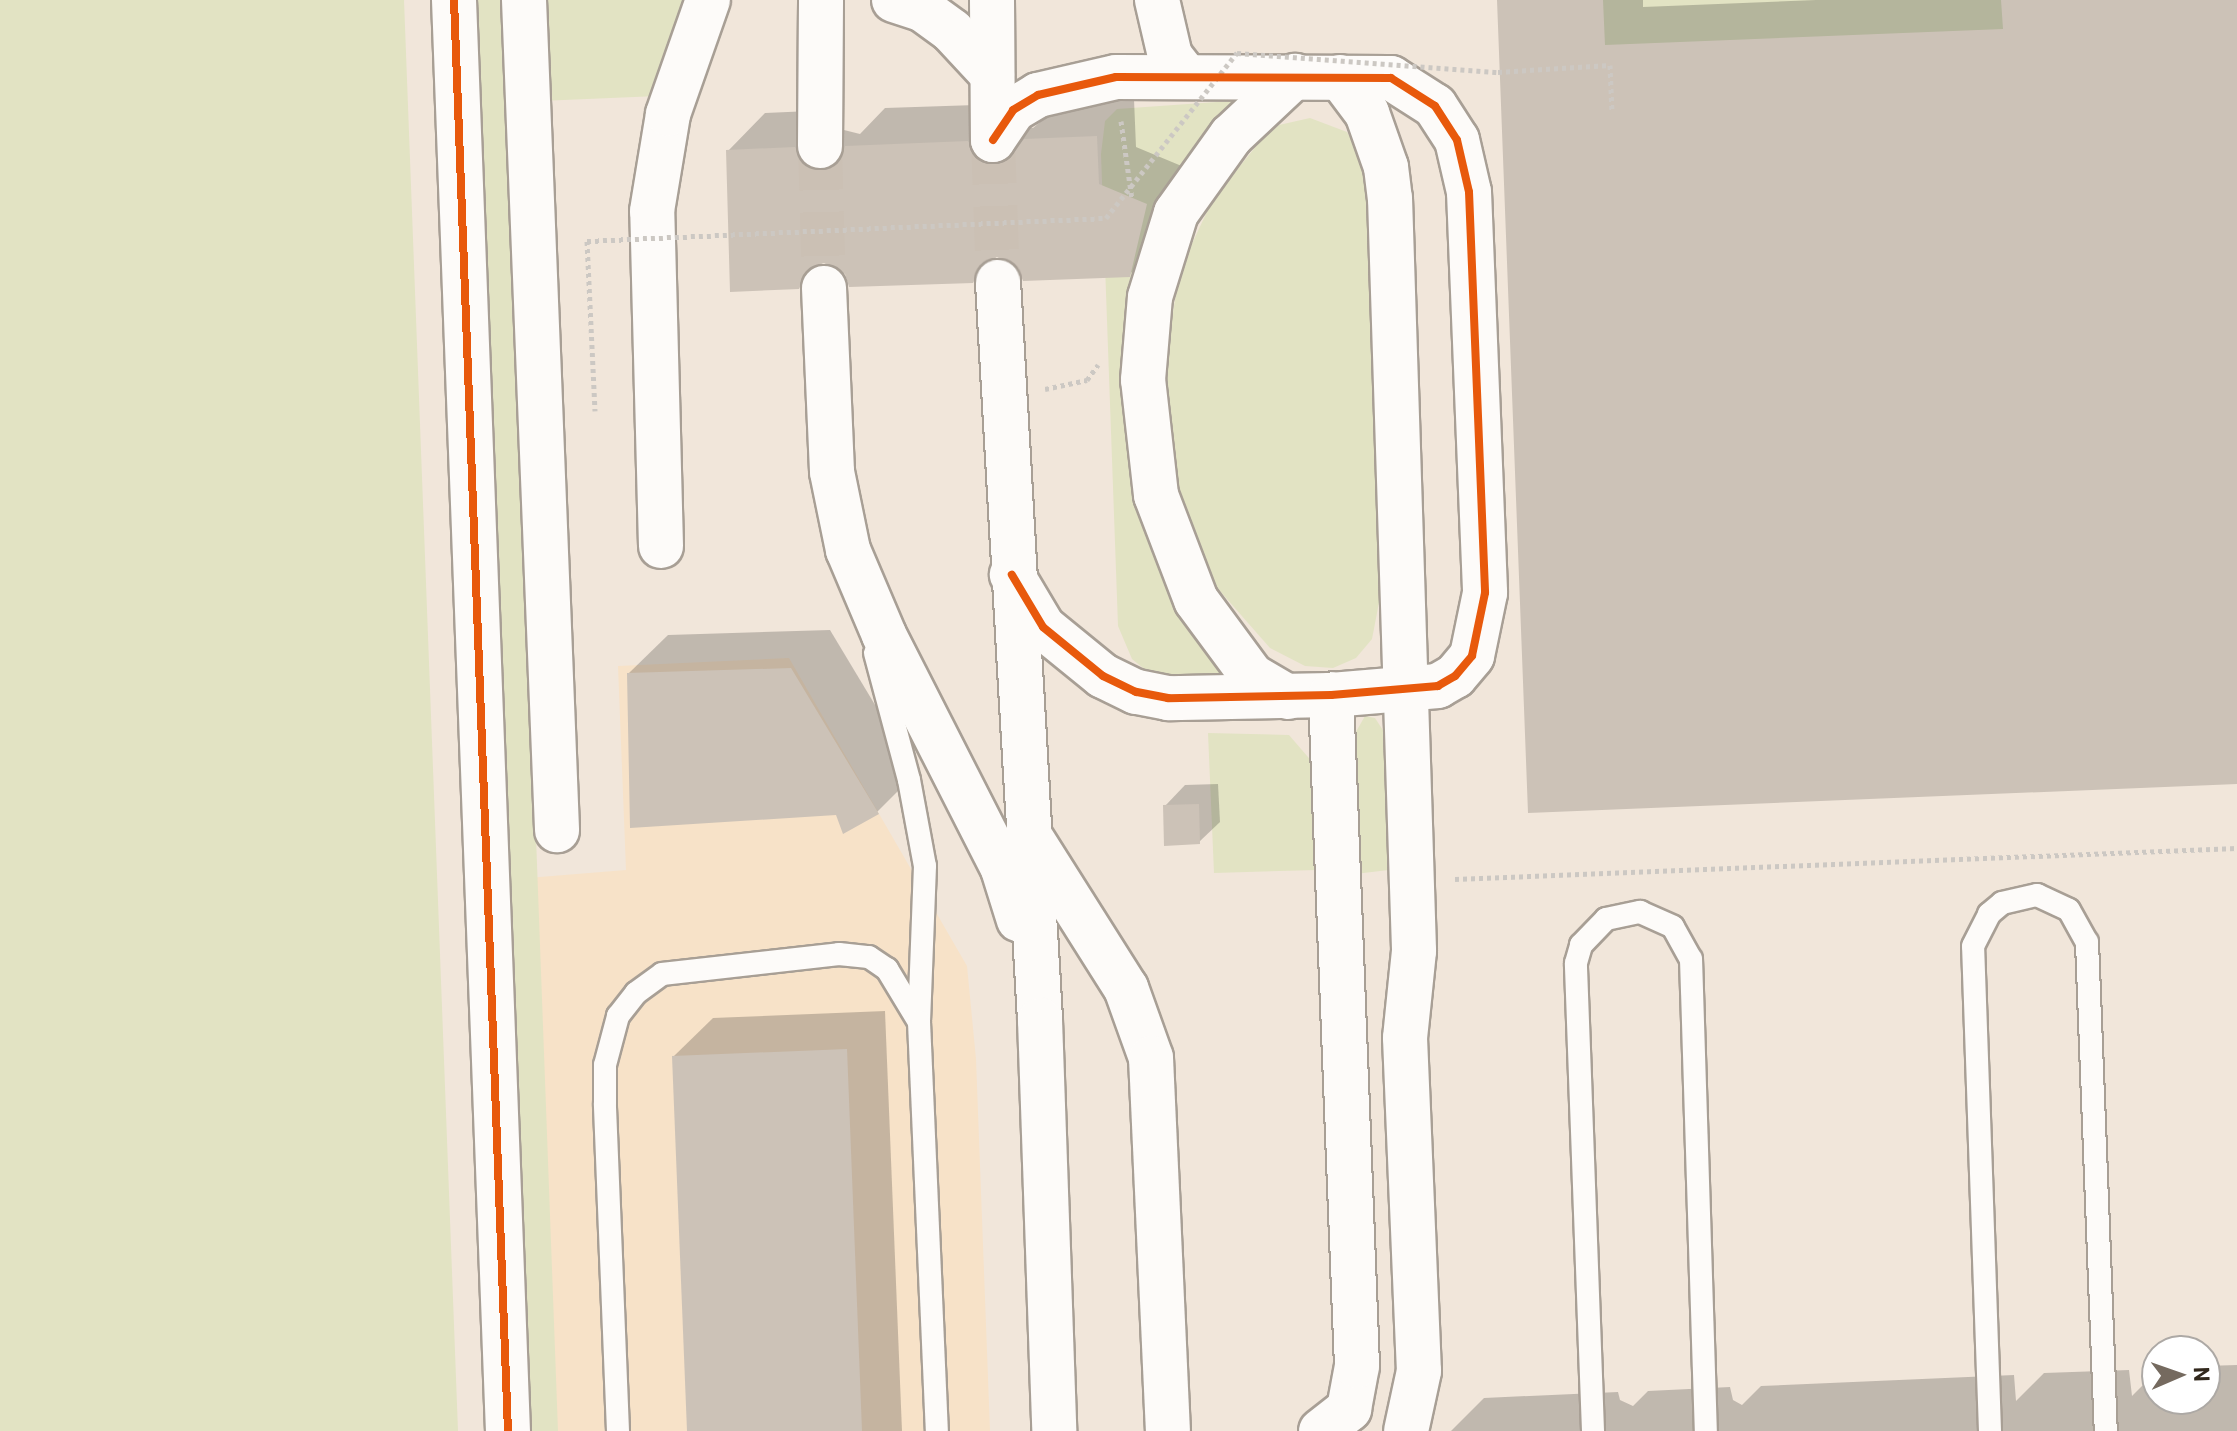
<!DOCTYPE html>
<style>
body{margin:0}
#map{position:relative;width:2237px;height:1431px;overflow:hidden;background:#f1e6da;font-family:Barlow,sans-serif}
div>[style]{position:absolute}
.built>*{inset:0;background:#f7e2c8}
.green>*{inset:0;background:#e2e3c3}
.shadow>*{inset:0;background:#0003}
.building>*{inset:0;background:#ccc2b7}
.primary-tunnel>*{height:44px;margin-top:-22px;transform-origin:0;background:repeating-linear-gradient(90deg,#cbc0b4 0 44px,transparent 0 66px)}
.path>*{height:5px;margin-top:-2.5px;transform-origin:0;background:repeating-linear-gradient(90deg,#ccc8c3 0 4px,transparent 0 8px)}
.roads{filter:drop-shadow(2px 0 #a89f95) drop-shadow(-2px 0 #a89f95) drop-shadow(0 2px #a89f95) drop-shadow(0 -2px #a89f95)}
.service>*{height:22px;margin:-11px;padding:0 11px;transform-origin:11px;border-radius:11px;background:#fdfbf9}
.minor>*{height:44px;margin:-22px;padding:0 22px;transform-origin:22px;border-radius:22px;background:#fdfbf9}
.primary>*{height:44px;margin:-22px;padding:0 22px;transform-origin:22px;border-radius:22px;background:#fdfbf9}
.path-bridge>*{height:5px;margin-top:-2.5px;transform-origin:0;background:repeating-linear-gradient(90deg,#ccc8c3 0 4px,transparent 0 8px)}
.cycleway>*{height:8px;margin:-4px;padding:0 4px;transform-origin:4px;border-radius:4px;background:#e8590c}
span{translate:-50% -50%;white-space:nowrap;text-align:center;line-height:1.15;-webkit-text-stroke:7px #fff;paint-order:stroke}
.north{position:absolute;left:2141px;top:1335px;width:80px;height:80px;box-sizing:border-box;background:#fff;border:2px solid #ada9a5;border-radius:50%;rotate:88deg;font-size:22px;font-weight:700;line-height:32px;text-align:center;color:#32281d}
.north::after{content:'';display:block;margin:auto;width:28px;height:36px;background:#756a5f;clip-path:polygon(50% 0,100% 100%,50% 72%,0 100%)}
</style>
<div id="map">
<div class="built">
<i style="clip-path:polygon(789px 658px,967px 966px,976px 1059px,990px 1431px,535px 1431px,515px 879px,626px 870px,618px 666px)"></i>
</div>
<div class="green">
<i style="clip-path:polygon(0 0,404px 0,458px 1431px,0 1431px)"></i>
<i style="clip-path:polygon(469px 0,505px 0,558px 1431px,525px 1431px)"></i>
<i style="clip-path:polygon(536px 0,688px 0,658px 96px,540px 101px)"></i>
<i style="clip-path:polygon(1588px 0,2237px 0,1612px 112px)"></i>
<i style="clip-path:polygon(1245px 100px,1132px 357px,1239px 684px,1153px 676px,1132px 659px,1118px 626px,1101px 154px,1105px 121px,1117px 109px)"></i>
<i style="clip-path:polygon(1310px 118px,1347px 132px,1368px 169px,1382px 587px,1372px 639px,1356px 658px,1333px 668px,1305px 666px,1270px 648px,1212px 582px,1175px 491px,1162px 380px,1180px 269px,1213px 199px,1262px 139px,1279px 125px)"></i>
<i style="clip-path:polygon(1365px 716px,1375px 718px,1390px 741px,1397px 869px,1355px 874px,1349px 744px)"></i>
<i style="clip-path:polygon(1208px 733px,1289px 735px,1314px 764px,1317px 870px,1214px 873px)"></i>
</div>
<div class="shadow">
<i style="clip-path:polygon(1499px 0,1643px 0,1643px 7px,1816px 0,2237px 0,2237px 782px)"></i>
<i style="clip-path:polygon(1134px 99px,1136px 147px,1184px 167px,1167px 237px,1129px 275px,1020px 266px,998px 255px,972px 281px,846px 273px,824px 261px,798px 287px,728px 151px,765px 113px,833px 110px,844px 130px,860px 134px,885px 108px,1006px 104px,1016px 123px,1033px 128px,1064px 102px)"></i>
<i style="clip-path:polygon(830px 630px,916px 773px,877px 812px,837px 813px,629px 673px,668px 635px)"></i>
<i style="clip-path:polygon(1218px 784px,1220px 822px,1199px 842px,1165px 806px,1185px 785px)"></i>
<i style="clip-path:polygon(885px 1011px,902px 1431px,689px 1431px,674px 1056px,713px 1018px)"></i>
<i style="clip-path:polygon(2237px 1365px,2237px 1431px,1451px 1431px,1484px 1398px,1618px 1392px,1620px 1400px,1633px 1406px,1648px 1391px,1730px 1387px,1733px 1400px,1742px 1405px,1761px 1386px,2014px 1375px,2016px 1401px,2044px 1373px,2129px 1370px,2132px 1396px,2157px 1371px,2157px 1399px,2205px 1399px,2205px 1366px)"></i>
</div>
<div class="building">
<i style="clip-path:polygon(1497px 0,1603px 0,1605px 45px,2003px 29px,2001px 0,2237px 0,2237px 784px,1528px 813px)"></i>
<i style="clip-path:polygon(1097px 136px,1099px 184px,1147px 204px,1130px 277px,1023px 281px,1018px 268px,997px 257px,984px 262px,973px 283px,849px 287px,845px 274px,824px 263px,810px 267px,799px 289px,730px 292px,726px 150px,795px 147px,807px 167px,821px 171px,841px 159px,845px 146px,968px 141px,979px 160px,994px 165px,1006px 161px,1024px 139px)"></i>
<i style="clip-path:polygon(791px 668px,879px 814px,843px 834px,836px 815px,630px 828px,627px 673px)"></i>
<i style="clip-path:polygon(1199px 804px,1200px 844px,1164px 846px,1163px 805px)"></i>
<i style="clip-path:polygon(847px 1049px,862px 1431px,687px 1431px,672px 1056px)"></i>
</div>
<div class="primary-tunnel">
<i style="left:993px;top:140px;width:142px;rotate:88deg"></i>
<i style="left:820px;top:146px;width:142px;rotate:88.4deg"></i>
</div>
<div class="path">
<i style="left:1498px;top:72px;width:112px;rotate:-3.6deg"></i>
<i style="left:1610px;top:65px;width:47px;rotate:87.6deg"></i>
<i style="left:1121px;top:121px;width:79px;rotate:82deg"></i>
<i style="left:587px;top:241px;width:170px;rotate:87.3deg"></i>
<i style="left:1045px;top:389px;width:43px;rotate:-12.1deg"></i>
<i style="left:1087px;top:380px;width:19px;rotate:-54deg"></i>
<i style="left:1455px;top:879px;width:783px;rotate:-2.27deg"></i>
</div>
<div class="roads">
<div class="service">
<i style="left:875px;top:653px;width:131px;rotate:75deg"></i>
<i style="left:909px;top:780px;width:87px;rotate:79.5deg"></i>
<i style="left:925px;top:866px;width:154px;rotate:92.2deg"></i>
<i style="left:618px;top:1431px;width:328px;rotate:-92.3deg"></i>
<i style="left:605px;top:1103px;width:38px;rotate:-90deg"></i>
<i style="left:605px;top:1065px;width:51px;rotate:-75.1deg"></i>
<i style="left:618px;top:1016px;width:29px;rotate:-52deg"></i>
<i style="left:636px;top:993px;width:32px;rotate:-36deg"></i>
<i style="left:662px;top:974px;width:178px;rotate:-6.4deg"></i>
<i style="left:839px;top:954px;width:30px;rotate:6deg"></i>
<i style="left:869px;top:957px;width:22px;rotate:34deg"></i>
<i style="left:887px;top:969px;width:62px;rotate:58.9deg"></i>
<i style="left:919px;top:1022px;width:409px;rotate:87.5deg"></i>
<i style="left:1593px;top:1431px;width:468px;rotate:-92.1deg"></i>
<i style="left:1576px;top:963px;width:19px;rotate:-74deg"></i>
<i style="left:1581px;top:945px;width:36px;rotate:-46deg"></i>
<i style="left:1606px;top:919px;width:35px;rotate:-12deg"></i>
<i style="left:1640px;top:912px;width:36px;rotate:24deg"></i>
<i style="left:1673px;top:927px;width:37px;rotate:61deg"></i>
<i style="left:1691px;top:959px;width:472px;rotate:88.2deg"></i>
<i style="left:1990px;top:1431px;width:485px;rotate:-92deg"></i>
<i style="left:1973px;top:946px;width:36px;rotate:-63deg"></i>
<i style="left:1989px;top:914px;width:17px;rotate:-40deg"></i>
<i style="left:2002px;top:903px;width:36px;rotate:-13deg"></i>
<i style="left:2037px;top:895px;width:35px;rotate:25deg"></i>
<i style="left:2069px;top:910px;width:37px;rotate:61deg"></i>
<i style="left:2087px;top:942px;width:489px;rotate:87.8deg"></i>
</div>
<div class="minor">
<i style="left:454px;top:0;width:1432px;rotate:87.84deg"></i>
<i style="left:524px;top:0;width:831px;rotate:87.72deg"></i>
<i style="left:1157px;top:0;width:57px;rotate:76.9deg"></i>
<i style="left:1170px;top:56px;width:23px;rotate:52deg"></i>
<i style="left:1340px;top:77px;width:45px;rotate:53.1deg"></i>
<i style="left:1367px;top:113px;width:57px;rotate:70.6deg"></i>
<i style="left:1386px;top:167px;width:31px;rotate:83deg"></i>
<i style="left:1390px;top:198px;width:753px;rotate:88.17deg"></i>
<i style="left:1414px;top:951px;width:87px;rotate:95.9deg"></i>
<i style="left:1405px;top:1038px;width:333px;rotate:87.6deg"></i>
<i style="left:1419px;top:1371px;width:61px;rotate:102.2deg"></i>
<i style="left:993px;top:140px;width:36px;rotate:-56deg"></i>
<i style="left:1013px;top:110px;width:29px;rotate:-31deg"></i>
<i style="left:1038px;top:95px;width:80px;rotate:-13deg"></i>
<i style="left:1116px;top:77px;width:275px;rotate:0.2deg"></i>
<i style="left:1391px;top:78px;width:52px;rotate:32.5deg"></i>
<i style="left:1435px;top:106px;width:40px;rotate:57.1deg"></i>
<i style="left:1457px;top:140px;width:53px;rotate:77deg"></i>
<i style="left:1469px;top:192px;width:401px;rotate:87.7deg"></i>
<i style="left:1485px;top:593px;width:64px;rotate:101.7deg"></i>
<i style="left:1472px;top:656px;width:26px;rotate:130deg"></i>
<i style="left:1455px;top:676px;width:20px;rotate:150deg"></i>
<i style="left:1438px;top:686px;width:107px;rotate:175.2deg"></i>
<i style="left:1331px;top:695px;width:163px;rotate:178.9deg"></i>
<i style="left:1168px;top:698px;width:33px;rotate:-169deg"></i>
<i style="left:1136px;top:692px;width:37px;rotate:-154deg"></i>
<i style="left:1103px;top:676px;width:77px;rotate:-140.8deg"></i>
<i style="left:1043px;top:627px;width:61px;rotate:-120.8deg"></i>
<i style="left:661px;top:546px;width:335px;rotate:-91.5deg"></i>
<i style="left:652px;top:211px;width:98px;rotate:-80.6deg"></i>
<i style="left:668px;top:114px;width:121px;rotate:-70.7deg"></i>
<i style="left:1288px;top:697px;width:42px;rotate:-149.7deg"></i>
<i style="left:1252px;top:676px;width:94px;rotate:-126.4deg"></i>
<i style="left:1196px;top:600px;width:112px;rotate:-110.9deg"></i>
<i style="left:1156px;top:495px;width:116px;rotate:-96.4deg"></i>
<i style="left:1143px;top:380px;width:83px;rotate:-85.2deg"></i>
<i style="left:1150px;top:297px;width:88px;rotate:-72.8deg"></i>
<i style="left:1176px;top:213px;width:95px;rotate:-54.5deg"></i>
<i style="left:1231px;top:136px;width:88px;rotate:-43.2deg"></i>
<i style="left:1321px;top:1431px;width:36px;rotate:-38deg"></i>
<i style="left:1349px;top:1409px;width:44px;rotate:-79.5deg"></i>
<i style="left:1357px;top:1366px;width:672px;rotate:-92.22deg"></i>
</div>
<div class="primary">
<i style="left:894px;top:0;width:29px;rotate:18deg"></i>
<i style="left:922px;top:9px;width:37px;rotate:36deg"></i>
<i style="left:952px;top:31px;width:59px;rotate:47.1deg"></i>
<i style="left:992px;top:0;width:140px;rotate:89.6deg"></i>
<i style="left:820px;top:146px;width:146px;rotate:-89.6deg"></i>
<i style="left:998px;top:282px;width:739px;rotate:86.74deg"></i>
<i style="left:1040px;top:1020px;width:411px;rotate:88deg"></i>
<i style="left:824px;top:288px;width:184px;rotate:87.5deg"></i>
<i style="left:832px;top:472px;width:80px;rotate:78.4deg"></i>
<i style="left:848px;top:550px;width:92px;rotate:67deg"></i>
<i style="left:884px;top:635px;width:263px;rotate:63deg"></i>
<i style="left:1003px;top:869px;width:53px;rotate:72.6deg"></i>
<i style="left:1031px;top:838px;width:178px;rotate:57.7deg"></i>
<i style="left:1126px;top:988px;width:74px;rotate:70.3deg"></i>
<i style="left:1151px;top:1058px;width:373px;rotate:87.4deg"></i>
</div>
</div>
<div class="path-bridge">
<i style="left:587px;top:241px;width:520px;rotate:-2.54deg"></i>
<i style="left:1106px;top:218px;width:211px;rotate:-51.6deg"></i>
<i style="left:1237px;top:53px;width:262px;rotate:4.2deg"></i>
</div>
<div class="cycleway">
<i style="left:454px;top:0;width:1432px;rotate:87.84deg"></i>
<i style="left:993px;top:140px;width:36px;rotate:-56deg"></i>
<i style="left:1013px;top:110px;width:29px;rotate:-31deg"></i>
<i style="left:1038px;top:95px;width:80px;rotate:-13deg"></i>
<i style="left:1116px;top:77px;width:275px;rotate:0.2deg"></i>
<i style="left:1391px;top:78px;width:52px;rotate:32.5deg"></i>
<i style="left:1435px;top:106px;width:40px;rotate:57.1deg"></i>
<i style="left:1457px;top:140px;width:53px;rotate:77deg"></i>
<i style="left:1469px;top:192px;width:401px;rotate:87.7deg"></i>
<i style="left:1485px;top:593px;width:64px;rotate:101.7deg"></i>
<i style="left:1472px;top:656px;width:26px;rotate:130deg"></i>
<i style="left:1455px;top:676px;width:20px;rotate:150deg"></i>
<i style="left:1438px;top:686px;width:107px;rotate:175.2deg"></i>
<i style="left:1331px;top:695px;width:163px;rotate:178.9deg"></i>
<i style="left:1168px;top:698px;width:33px;rotate:-169deg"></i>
<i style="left:1136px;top:692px;width:37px;rotate:-154deg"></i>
<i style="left:1103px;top:676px;width:77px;rotate:-140.8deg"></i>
<i style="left:1043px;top:627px;width:61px;rotate:-120.8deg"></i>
</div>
<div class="north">N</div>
</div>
